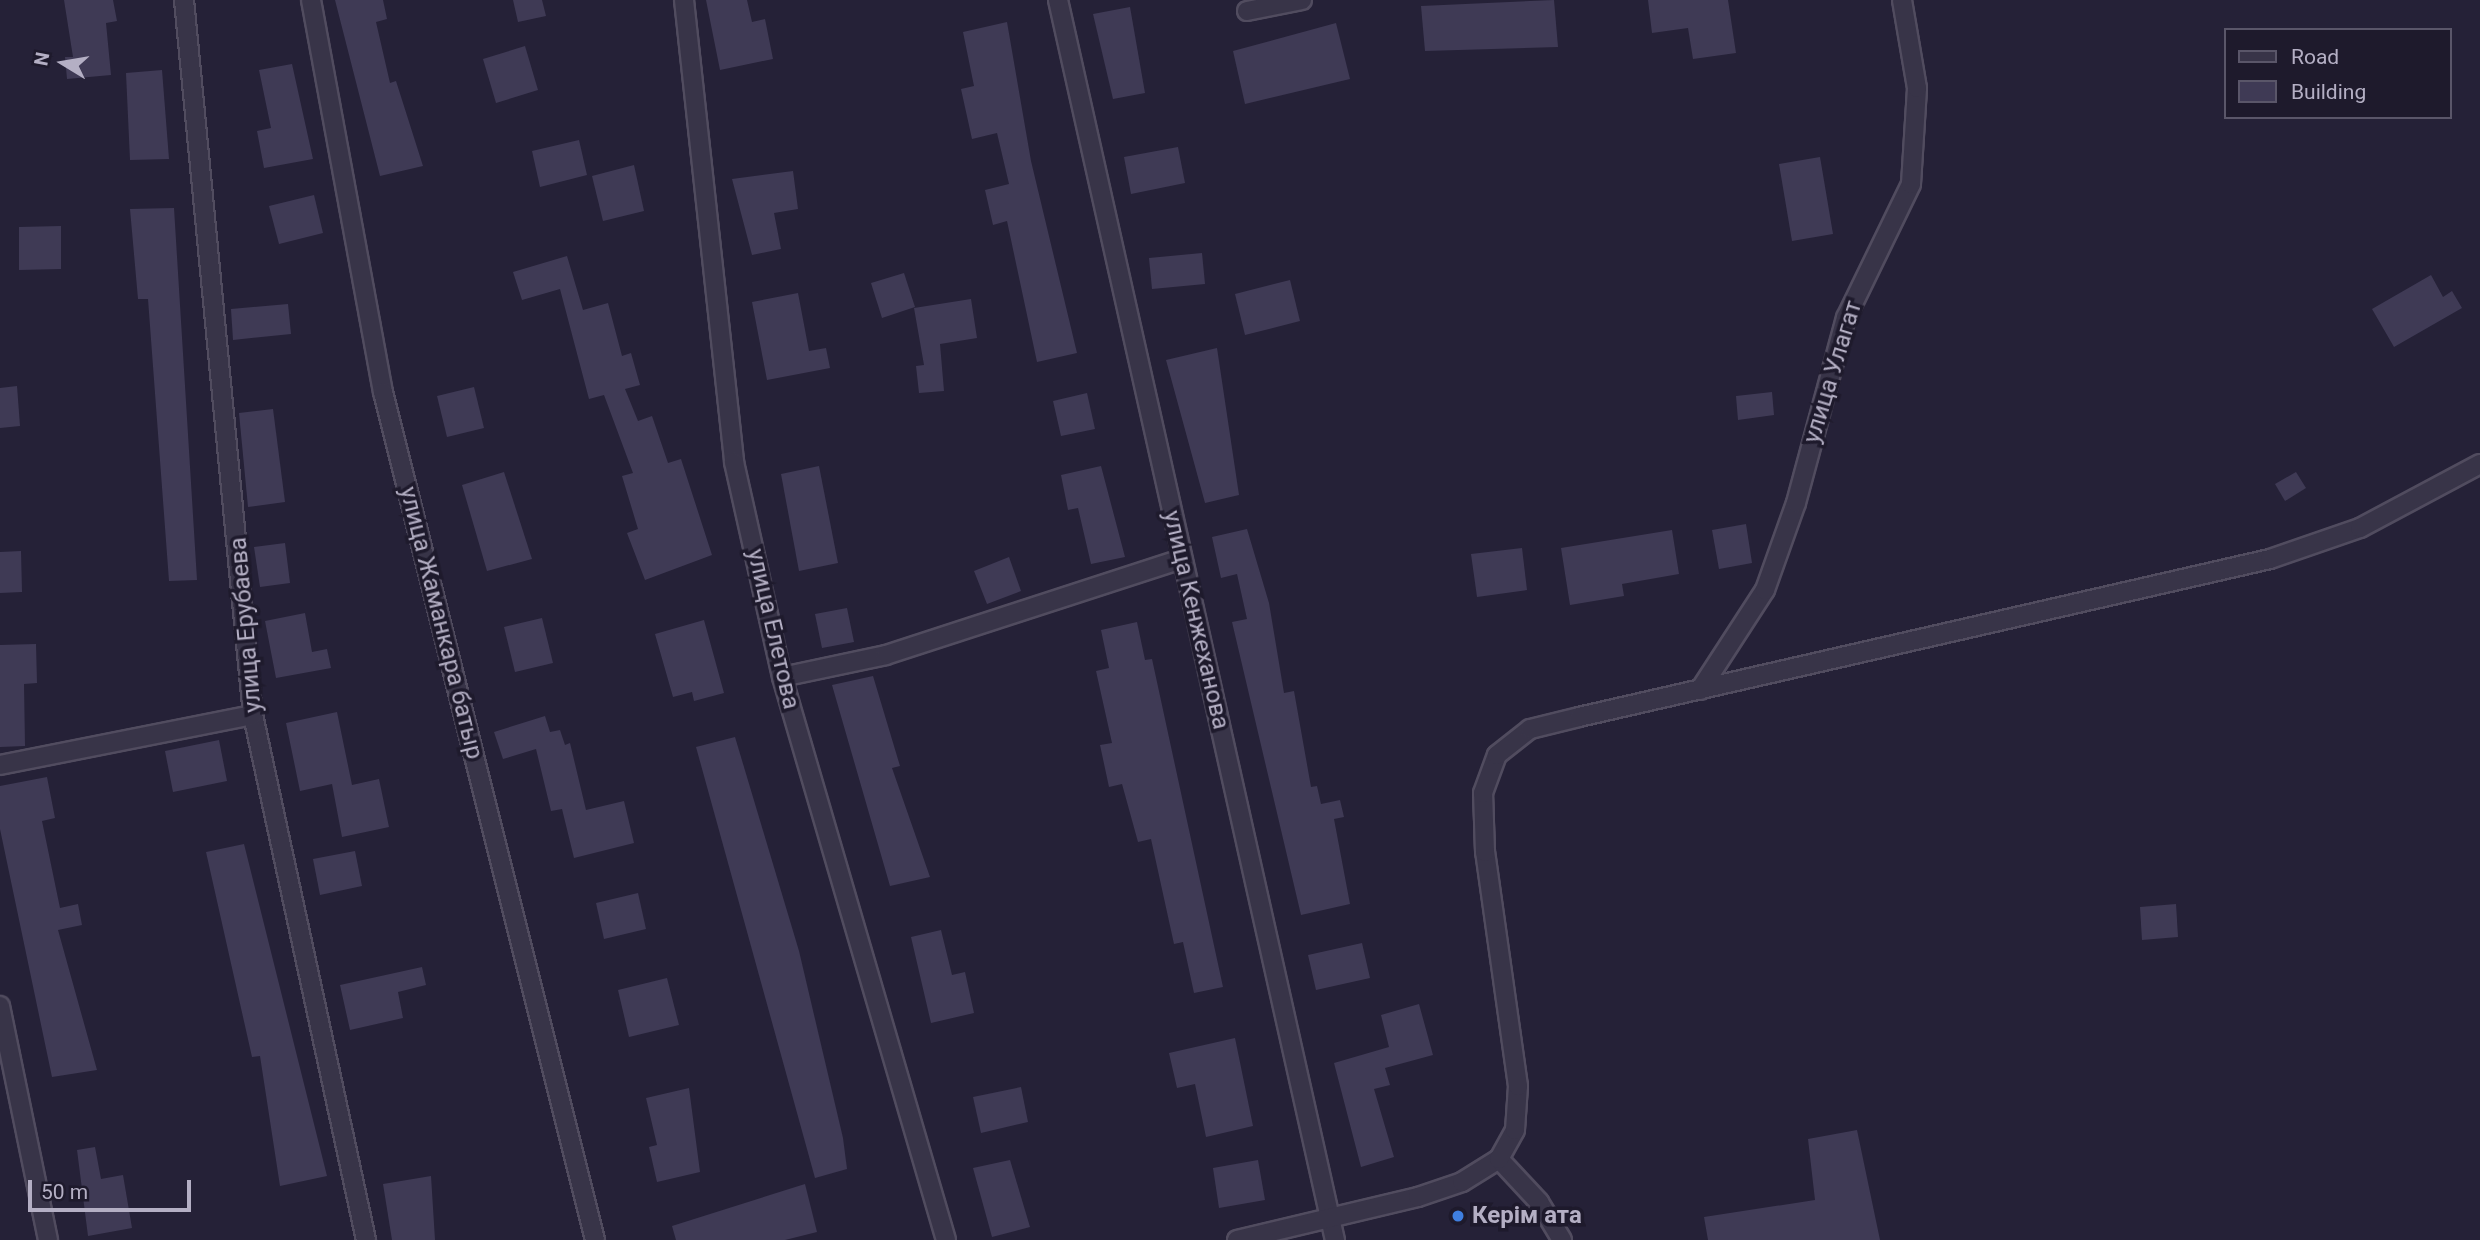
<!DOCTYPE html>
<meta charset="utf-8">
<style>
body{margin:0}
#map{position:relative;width:2480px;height:1240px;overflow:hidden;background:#252137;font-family:Roboto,sans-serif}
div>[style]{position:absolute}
.building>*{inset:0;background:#3f3a55}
.roads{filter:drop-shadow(2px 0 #514c5f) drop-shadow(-2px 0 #514c5f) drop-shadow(0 2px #514c5f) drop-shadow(0 -2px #514c5f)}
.street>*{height:18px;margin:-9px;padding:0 9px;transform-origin:9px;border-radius:9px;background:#383448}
.dots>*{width:19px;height:19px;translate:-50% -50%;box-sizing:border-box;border:4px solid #1e1a2c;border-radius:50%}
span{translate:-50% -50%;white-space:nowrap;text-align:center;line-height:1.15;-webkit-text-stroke:7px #1e1a2c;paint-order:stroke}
.street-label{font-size:24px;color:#b4afc4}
.poi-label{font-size:24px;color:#b4afc4;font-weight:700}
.left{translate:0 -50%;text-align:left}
.legend{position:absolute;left:2224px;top:28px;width:228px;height:91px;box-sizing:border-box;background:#1e1a2c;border:2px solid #5a5669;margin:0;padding:9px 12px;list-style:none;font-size:21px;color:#b4afc4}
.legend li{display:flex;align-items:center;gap:14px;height:35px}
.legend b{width:35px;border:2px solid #5a5669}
.north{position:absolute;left:28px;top:28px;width:70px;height:70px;-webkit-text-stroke:5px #1e1a2c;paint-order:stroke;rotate:281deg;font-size:19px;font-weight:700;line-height:28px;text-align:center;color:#b4afc4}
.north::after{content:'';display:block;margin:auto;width:24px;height:32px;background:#b4afc4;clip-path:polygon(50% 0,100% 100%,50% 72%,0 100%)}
.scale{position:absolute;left:28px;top:1180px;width:163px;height:32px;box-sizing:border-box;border:4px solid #b4afc4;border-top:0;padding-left:9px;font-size:21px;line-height:24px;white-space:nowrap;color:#b4afc4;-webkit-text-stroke:5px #1e1a2c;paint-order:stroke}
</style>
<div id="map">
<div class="building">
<i style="clip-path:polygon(64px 0,113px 0,117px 21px,106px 23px,111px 75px,67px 79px,65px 57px,73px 57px)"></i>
<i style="clip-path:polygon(335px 0,383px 0,387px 19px,376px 22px,390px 83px,396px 81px,423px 166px,380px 176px)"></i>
<i style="clip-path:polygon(513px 0,542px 0,546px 16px,518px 22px)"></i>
<i style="clip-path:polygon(706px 0,747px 0,752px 22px,765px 19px,773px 59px,720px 70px)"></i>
<i style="clip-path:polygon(1554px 0,1558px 47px,1425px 51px,1421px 6px)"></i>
<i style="clip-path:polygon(1648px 0,1728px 0,1736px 53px,1693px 59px,1688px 28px,1652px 33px)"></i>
<i style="clip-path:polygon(1130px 7px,1145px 93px,1113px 99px,1093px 14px)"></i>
<i style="clip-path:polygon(1007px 22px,1031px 161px,1077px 353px,1037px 362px,1007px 221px,993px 225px,985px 190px,1009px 184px,997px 133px,972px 139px,961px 89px,974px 86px,963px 32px)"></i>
<i style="clip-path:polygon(1336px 23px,1350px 79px,1245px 104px,1233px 51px)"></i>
<i style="clip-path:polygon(525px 46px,538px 90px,496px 103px,483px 59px)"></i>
<i style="clip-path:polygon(292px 64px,313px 159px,264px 168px,257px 131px,271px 128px,259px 70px)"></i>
<i style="clip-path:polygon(162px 70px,169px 159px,130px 160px,126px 73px)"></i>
<i style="clip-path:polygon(579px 140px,587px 175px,540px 187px,532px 151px)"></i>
<i style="clip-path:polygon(1178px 147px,1185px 183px,1131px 194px,1124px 157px)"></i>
<i style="clip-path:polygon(1820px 157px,1833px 234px,1792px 241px,1779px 164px)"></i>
<i style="clip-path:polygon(634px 165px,644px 211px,603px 221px,592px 176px)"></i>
<i style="clip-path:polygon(793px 171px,798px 209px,774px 213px,781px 249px,752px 255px,732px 179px)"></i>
<i style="clip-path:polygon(314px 195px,323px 233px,279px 244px,269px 206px)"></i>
<i style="clip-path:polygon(174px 208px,197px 580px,169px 581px,148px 299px,138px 299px,130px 209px)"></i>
<i style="clip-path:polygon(61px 226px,61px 269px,19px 270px,19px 227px)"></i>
<i style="clip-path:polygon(1202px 253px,1205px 284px,1152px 289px,1149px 258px)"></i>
<i style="clip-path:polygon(567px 256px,583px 310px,608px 303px,622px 356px,631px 353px,640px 385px,625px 389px,638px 421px,652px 416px,668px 463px,681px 459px,712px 555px,645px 580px,627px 533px,638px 529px,622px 476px,633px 473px,604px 395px,589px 399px,560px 289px,522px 300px,513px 272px)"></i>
<i style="clip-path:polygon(904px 273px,915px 307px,882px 318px,871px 283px)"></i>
<i style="clip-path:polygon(2431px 275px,2443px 297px,2452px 291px,2462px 308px,2394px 347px,2372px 309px)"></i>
<i style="clip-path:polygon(1290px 280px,1300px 321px,1245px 335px,1235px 294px)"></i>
<i style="clip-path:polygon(798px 293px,809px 351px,826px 348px,830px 368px,767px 380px,752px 302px)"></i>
<i style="clip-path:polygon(971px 299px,977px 338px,940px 344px,944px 391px,919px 393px,916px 366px,924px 365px,914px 308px)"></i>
<i style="clip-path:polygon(288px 304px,291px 334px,233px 340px,231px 309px)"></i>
<i style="clip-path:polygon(1217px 348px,1239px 495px,1205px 503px,1166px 360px)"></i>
<i style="clip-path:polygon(17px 386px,20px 426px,0 428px,0 388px)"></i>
<i style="clip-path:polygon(474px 387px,484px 428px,447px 437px,437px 396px)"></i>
<i style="clip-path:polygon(1772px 392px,1774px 415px,1738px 420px,1736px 396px)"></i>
<i style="clip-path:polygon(1087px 393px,1095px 429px,1061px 436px,1053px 401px)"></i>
<i style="clip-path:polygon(273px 409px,285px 502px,248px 507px,239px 413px)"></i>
<i style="clip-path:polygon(819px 466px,838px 563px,799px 571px,781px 474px)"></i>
<i style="clip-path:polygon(1101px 466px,1125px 557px,1091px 564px,1078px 508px,1068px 510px,1061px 475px)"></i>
<i style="clip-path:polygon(504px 472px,532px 559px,487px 571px,462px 485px)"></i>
<i style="clip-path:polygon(2296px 472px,2306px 488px,2285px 501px,2275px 484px)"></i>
<i style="clip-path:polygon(1746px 524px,1752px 563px,1719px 569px,1712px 530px)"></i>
<i style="clip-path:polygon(1247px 529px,1269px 603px,1284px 693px,1294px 691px,1311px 787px,1317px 786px,1321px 804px,1340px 800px,1344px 817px,1334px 819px,1350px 904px,1301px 915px,1232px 622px,1247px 619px,1237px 574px,1221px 578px,1212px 537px)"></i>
<i style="clip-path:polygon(1672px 530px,1679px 574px,1622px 584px,1624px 596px,1570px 605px,1561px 548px)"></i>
<i style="clip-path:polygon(285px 543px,290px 583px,260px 587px,254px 547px)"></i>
<i style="clip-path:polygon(1522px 548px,1527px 590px,1477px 597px,1471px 554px)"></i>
<i style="clip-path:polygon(21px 551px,22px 592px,0 593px,0 552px)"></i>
<i style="clip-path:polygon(1009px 557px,1021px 591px,987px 604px,974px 571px)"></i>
<i style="clip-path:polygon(847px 608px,854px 642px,822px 648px,815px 614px)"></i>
<i style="clip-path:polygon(305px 613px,312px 652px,327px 649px,331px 668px,276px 678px,265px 621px)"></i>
<i style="clip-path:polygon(542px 618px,553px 663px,515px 672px,504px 627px)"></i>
<i style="clip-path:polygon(704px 620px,724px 693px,694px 701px,692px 692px,673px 697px,655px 634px)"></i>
<i style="clip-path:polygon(1137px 622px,1145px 660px,1152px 659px,1223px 987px,1194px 993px,1183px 942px,1174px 944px,1151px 839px,1138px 842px,1122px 784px,1109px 787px,1100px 745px,1112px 743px,1096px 671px,1109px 668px,1101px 630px)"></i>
<i style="clip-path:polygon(36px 644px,37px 683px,24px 684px,25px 746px,0 747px,0 645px)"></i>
<i style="clip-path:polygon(873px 676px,900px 766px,892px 768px,930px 877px,890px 886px,832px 685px)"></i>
<i style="clip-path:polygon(337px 712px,352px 785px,379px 779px,389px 827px,342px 837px,332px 784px,300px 791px,286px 723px)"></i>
<i style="clip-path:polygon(545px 716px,550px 732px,560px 730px,565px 745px,570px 743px,586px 810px,624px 801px,634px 843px,574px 858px,562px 809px,551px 811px,536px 749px,503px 759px,494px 732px)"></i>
<i style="clip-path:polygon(735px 737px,799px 951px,843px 1138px,847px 1169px,815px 1178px,696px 747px)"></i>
<i style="clip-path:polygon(219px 740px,227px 781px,173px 792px,165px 751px)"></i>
<i style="clip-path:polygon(47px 777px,55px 818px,42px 821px,60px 908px,78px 904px,82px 925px,58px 930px,97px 1070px,52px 1077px,0 829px,0 786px)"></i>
<i style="clip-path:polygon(244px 844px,327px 1176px,280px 1186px,260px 1056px,252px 1057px,206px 852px)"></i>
<i style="clip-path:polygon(355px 851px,362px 886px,320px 895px,313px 859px)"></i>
<i style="clip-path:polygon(638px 893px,646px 929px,604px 939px,596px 903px)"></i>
<i style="clip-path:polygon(2176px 904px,2178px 937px,2142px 940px,2140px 907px)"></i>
<i style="clip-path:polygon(941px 930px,952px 975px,965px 972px,974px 1013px,931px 1023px,911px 937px)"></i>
<i style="clip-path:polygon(1362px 943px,1370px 978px,1316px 990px,1308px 955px)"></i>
<i style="clip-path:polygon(422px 967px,426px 985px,398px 992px,403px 1018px,350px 1030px,340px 985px)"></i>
<i style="clip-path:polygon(667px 978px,679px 1025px,629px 1037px,618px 990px)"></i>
<i style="clip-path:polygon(1419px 1004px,1433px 1055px,1385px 1068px,1390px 1085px,1374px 1089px,1394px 1157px,1361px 1167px,1334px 1063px,1389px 1047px,1381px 1015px)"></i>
<i style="clip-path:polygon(1235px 1038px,1253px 1126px,1206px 1137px,1195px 1084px,1177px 1088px,1169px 1053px)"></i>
<i style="clip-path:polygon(1021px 1087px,1028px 1122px,981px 1133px,973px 1097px)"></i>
<i style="clip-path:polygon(689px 1088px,700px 1172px,657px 1182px,649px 1147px,657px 1145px,646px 1098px)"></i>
<i style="clip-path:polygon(1857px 1130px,1880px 1240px,1708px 1240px,1704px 1217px,1815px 1200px,1808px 1139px)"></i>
<i style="clip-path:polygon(95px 1147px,101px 1179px,123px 1175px,132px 1228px,88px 1236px,77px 1150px)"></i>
<i style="clip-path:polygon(1010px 1160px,1030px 1227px,992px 1237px,973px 1168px)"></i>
<i style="clip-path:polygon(1258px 1160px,1265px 1200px,1219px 1208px,1213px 1168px)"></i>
<i style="clip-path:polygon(431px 1176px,435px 1240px,392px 1240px,383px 1184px)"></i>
<i style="clip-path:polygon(805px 1184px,817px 1232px,785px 1240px,676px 1240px,672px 1226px)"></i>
</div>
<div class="roads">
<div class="street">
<i style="left:184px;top:0;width:718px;rotate:84.49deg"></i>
<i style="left:253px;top:715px;width:537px;rotate:77.85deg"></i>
<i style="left:311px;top:0;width:399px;rotate:79.6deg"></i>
<i style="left:383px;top:392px;width:874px;rotate:75.96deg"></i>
<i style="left:684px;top:0;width:465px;rotate:83.8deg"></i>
<i style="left:734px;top:462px;width:220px;rotate:77.4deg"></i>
<i style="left:782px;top:677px;width:586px;rotate:73.76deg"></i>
<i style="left:1058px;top:0;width:1271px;rotate:77.41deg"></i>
<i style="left:1247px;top:11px;width:56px;rotate:-11.3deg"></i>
<i style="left:782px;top:677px;width:106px;rotate:-11.9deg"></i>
<i style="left:886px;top:655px;width:311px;rotate:-18deg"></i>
<i style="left:1700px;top:690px;width:119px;rotate:-57deg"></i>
<i style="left:1765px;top:590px;width:92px;rotate:-70.4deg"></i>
<i style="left:1796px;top:503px;width:192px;rotate:-74.9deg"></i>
<i style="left:1846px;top:318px;width:149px;rotate:-64.1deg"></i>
<i style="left:1911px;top:184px;width:96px;rotate:-86.4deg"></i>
<i style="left:1917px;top:88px;width:89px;rotate:-99.7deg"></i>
<i style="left:0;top:765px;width:258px;rotate:-11.2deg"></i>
<i style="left:0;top:1006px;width:239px;rotate:78.4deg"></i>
<i style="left:1237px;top:1240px;width:186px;rotate:-13.4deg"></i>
<i style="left:1418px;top:1197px;width:46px;rotate:-18.8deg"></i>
<i style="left:1462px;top:1182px;width:44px;rotate:-31.9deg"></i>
<i style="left:1562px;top:1240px;width:44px;rotate:-121.2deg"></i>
<i style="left:1539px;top:1202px;width:59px;rotate:-132.9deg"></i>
<i style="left:1499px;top:1159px;width:33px;rotate:-61deg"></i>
<i style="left:1515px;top:1130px;width:44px;rotate:-86.1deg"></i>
<i style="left:1518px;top:1086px;width:236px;rotate:-98deg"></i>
<i style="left:1485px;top:852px;width:59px;rotate:-91.9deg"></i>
<i style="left:1483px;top:793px;width:40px;rotate:-69.8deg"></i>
<i style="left:1497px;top:755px;width:42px;rotate:-38.2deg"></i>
<i style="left:1530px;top:729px;width:50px;rotate:-13.8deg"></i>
<i style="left:1579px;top:717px;width:709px;rotate:-12.88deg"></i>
<i style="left:2270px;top:559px;width:95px;rotate:-19deg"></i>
<i style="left:2360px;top:528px;width:136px;rotate:-28.1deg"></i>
</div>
</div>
<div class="dots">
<i style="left:1458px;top:1216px;background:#3f7fe0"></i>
</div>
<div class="street-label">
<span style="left:1833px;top:372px;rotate:-73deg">улица Улагат</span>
<span style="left:1196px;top:620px;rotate:77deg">улица Кенжеханова</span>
<span style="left:441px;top:623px;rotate:76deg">улица Жаманкара батыр</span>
<span style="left:246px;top:625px;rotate:-95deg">улица Ерубаева</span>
<span style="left:773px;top:629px;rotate:77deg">улица Елетова</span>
</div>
<div class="poi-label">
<span class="left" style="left:1472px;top:1216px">Керім ата</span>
</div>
<ul class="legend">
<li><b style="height:9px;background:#383448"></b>Road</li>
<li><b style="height:19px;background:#3f3a55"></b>Building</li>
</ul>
<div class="north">N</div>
<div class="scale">50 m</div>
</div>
